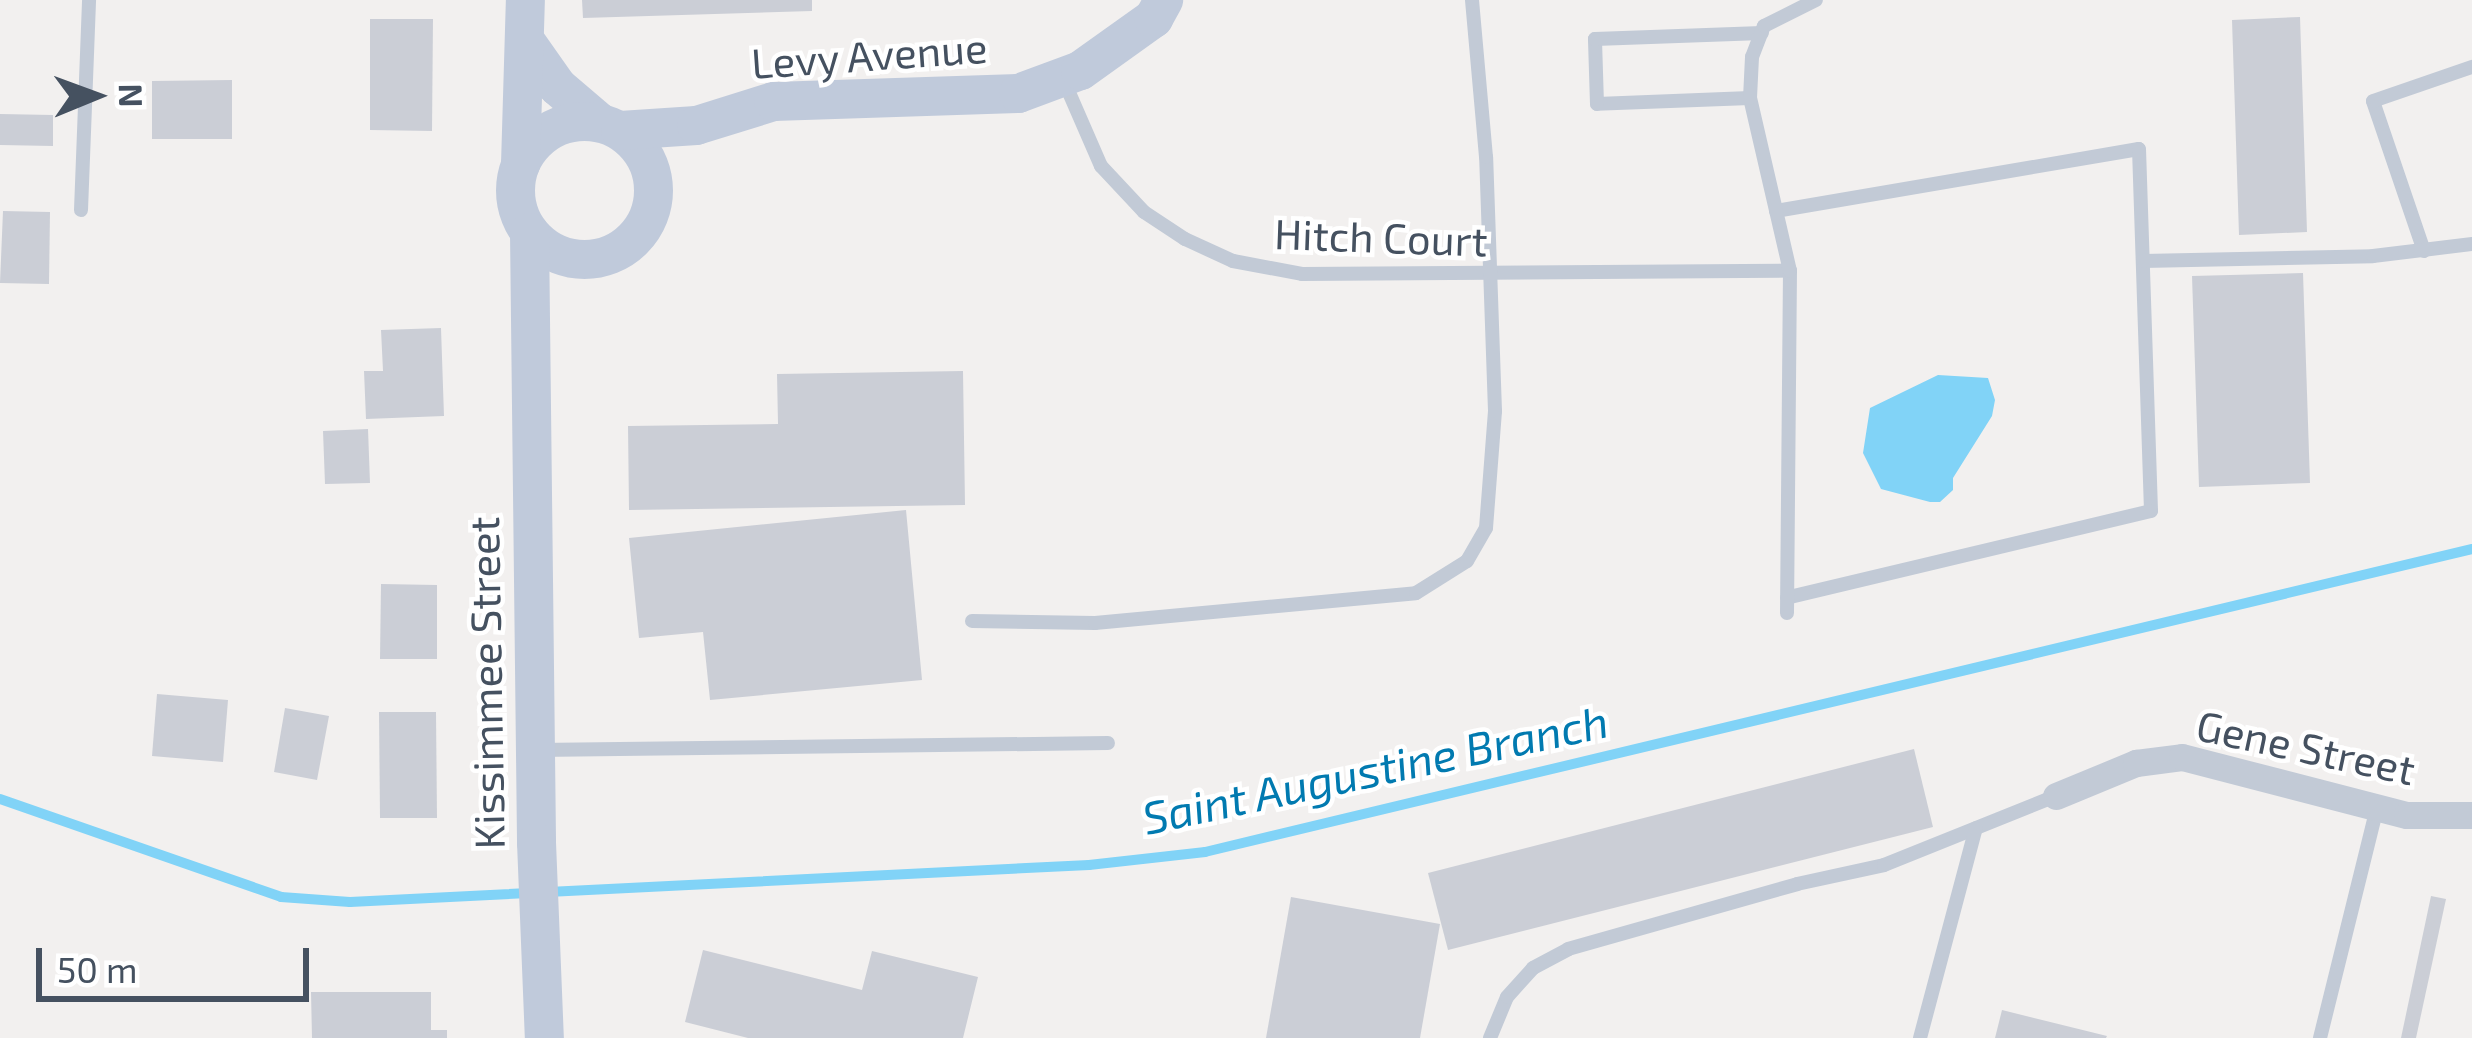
<!DOCTYPE html>
<style>
body{margin:0}
#map{position:relative;width:2472px;height:1038px;overflow:hidden;background:#f2f0ef;font-family:"Exo 2",sans-serif}
div>[style]{position:absolute}
.water>*{inset:0;background:#81d3f7}
.stream>*{height:10px;margin:-5px;padding:0 5px;transform-origin:5px;border-radius:5px;background:#81d3f7}
.building>*{inset:0;background:#cbced6}
.lane>*{height:14px;margin:-7px;padding:0 7px;transform-origin:7px;border-radius:7px;background:#c2cad6}
.street>*{height:27px;margin:-13.5px;padding:0 13.5px;transform-origin:13.5px;border-radius:13.5px;background:#c2cad6}
.secondary>*{height:39px;margin:-19.5px;padding:0 19.5px;transform-origin:19.5px;border-radius:19.5px;background:#c0cadb}
.secondary>.ring{margin:-19.5px;padding:0;box-sizing:content-box;background:none;border:39px solid #c0cadb;border-radius:50%}
span{translate:-50% -50%;white-space:nowrap;text-align:center;line-height:1.15;-webkit-text-stroke:9px #fff;paint-order:stroke}
.street-label{font-size:42px;color:#455160}
.water-label{font-size:45px;color:#017ab0;font-style:italic}
.north{position:absolute;left:36px;top:36px;width:120px;height:120px;-webkit-text-stroke:9px #fff;paint-order:stroke;rotate:89deg;font-size:33px;font-weight:700;line-height:48px;text-align:center;color:#455160}
.north::after{content:'';display:block;margin:auto;width:42px;height:54px;background:#455160;clip-path:polygon(50% 0,100% 100%,50% 72%,0 100%)}
.scale{position:absolute;left:36px;top:948px;width:273px;height:54px;box-sizing:border-box;border:6px solid #455160;border-top:0;padding-left:15px;font-size:36px;line-height:42px;white-space:nowrap;color:#455160;-webkit-text-stroke:9px #fff;paint-order:stroke}
</style>
<div id="map">
<div class="water">
<i style="clip-path:polygon(1938px 375px,1988px 378px,1995px 400px,1992px 416px,1953px 478px,1953px 490px,1940px 502px,1930px 502px,1881px 489px,1863px 453px,1870px 408px)"></i>
</div>
<div class="stream">
<i style="left:0;top:799px;width:298px;rotate:19.2deg"></i>
<i style="left:281px;top:897px;width:69px;rotate:4.1deg"></i>
<i style="left:350px;top:902px;width:740px;rotate:-2.87deg"></i>
<i style="left:1089px;top:865px;width:117px;rotate:-6.4deg"></i>
<i style="left:1205px;top:852px;width:1303px;rotate:-13.45deg"></i>
</div>
<div class="building">
<i style="clip-path:polygon(582px 0,812px 0,812px 11px,583px 18px)"></i>
<i style="clip-path:polygon(2300px 17px,2307px 232px,2239px 235px,2232px 20px)"></i>
<i style="clip-path:polygon(370px 19px,433px 19px,432px 131px,370px 130px)"></i>
<i style="clip-path:polygon(232px 80px,232px 139px,152px 139px,152px 81px)"></i>
<i style="clip-path:polygon(0 114px,53px 115px,53px 146px,0 145px)"></i>
<i style="clip-path:polygon(3px 211px,50px 212px,49px 284px,0 283px)"></i>
<i style="clip-path:polygon(2303px 273px,2310px 483px,2199px 487px,2192px 276px)"></i>
<i style="clip-path:polygon(441px 328px,444px 416px,366px 419px,364px 371px,383px 371px,381px 330px)"></i>
<i style="clip-path:polygon(963px 371px,965px 505px,629px 510px,628px 426px,778px 424px,777px 374px)"></i>
<i style="clip-path:polygon(368px 429px,370px 483px,325px 484px,323px 431px)"></i>
<i style="clip-path:polygon(906px 510px,922px 680px,710px 700px,703px 632px,639px 638px,629px 538px)"></i>
<i style="clip-path:polygon(381px 584px,437px 585px,437px 659px,380px 659px)"></i>
<i style="clip-path:polygon(157px 694px,228px 700px,223px 762px,152px 756px)"></i>
<i style="clip-path:polygon(285px 708px,329px 716px,317px 780px,274px 772px)"></i>
<i style="clip-path:polygon(379px 712px,436px 712px,437px 818px,380px 818px)"></i>
<i style="clip-path:polygon(1914px 749px,1933px 827px,1448px 950px,1428px 873px)"></i>
<i style="clip-path:polygon(2431px 896px,2446px 899px,2416px 1038px,2401px 1038px)"></i>
<i style="clip-path:polygon(1291px 897px,1440px 924px,1420px 1038px,1266px 1038px)"></i>
<i style="clip-path:polygon(703px 950px,862px 990px,872px 951px,978px 977px,963px 1038px,748px 1038px,685px 1022px)"></i>
<i style="clip-path:polygon(311px 992px,431px 992px,431px 1030px,447px 1030px,447px 1038px,312px 1038px)"></i>
<i style="clip-path:polygon(2002px 1010px,2107px 1036px,2106px 1038px,1995px 1038px)"></i>
</div>
<div class="lane">
<i style="left:1064px;top:81px;width:93px;rotate:66.5deg"></i>
<i style="left:1101px;top:166px;width:63px;rotate:46.9deg"></i>
<i style="left:1144px;top:212px;width:49px;rotate:33.4deg"></i>
<i style="left:1185px;top:239px;width:53px;rotate:24.6deg"></i>
<i style="left:1233px;top:261px;width:70px;rotate:10.7deg"></i>
<i style="left:1302px;top:274px;width:488px;rotate:-0.4deg"></i>
<i style="left:1750px;top:98px;width:153px;rotate:177.8deg"></i>
<i style="left:1597px;top:104px;width:65px;rotate:-91.8deg"></i>
<i style="left:1595px;top:39px;width:167px;rotate:-2.1deg"></i>
<i style="left:81px;top:210px;width:210px;rotate:-87.8deg"></i>
<i style="left:1776px;top:211px;width:368px;rotate:-9.7deg"></i>
<i style="left:2139px;top:149px;width:362px;rotate:88.1deg"></i>
<i style="left:2151px;top:511px;width:374px;rotate:166.6deg"></i>
<i style="left:2424px;top:251px;width:158px;rotate:-108.8deg"></i>
<i style="left:2373px;top:101px;width:105px;rotate:-19deg"></i>
<i style="left:2143px;top:261px;width:230px;rotate:-1.2deg"></i>
<i style="left:2373px;top:256px;width:100px;rotate:-6.9deg"></i>
<i style="left:1787px;top:613px;width:342px;rotate:-89.5deg"></i>
<i style="left:1790px;top:271px;width:178px;rotate:-103deg"></i>
<i style="left:1750px;top:98px;width:41px;rotate:-87.2deg"></i>
<i style="left:1752px;top:57px;width:33px;rotate:-69deg"></i>
<i style="left:1764px;top:26px;width:58px;rotate:-26.6deg"></i>
<i style="left:972px;top:621px;width:123px;rotate:0.9deg"></i>
<i style="left:1095px;top:623px;width:322px;rotate:-5.3deg"></i>
<i style="left:1416px;top:593px;width:60px;rotate:-32.1deg"></i>
<i style="left:1467px;top:561px;width:38px;rotate:-60deg"></i>
<i style="left:1486px;top:528px;width:117px;rotate:-85.6deg"></i>
<i style="left:1495px;top:411px;width:254px;rotate:-92deg"></i>
<i style="left:1486px;top:157px;width:158px;rotate:-95.1deg"></i>
<i style="left:537px;top:750px;width:571px;rotate:-0.7deg"></i>
<i style="left:1490px;top:1038px;width:44px;rotate:-67.5deg"></i>
<i style="left:1507px;top:997px;width:39px;rotate:-48deg"></i>
<i style="left:1533px;top:968px;width:40px;rotate:-28deg"></i>
<i style="left:1568px;top:949px;width:238px;rotate:-15.8deg"></i>
<i style="left:1797px;top:884px;width:89px;rotate:-12.3deg"></i>
<i style="left:1884px;top:865px;width:185px;rotate:-21.9deg"></i>
<i style="left:1920px;top:1038px;width:217px;rotate:-75.1deg"></i>
<i style="left:2320px;top:1038px;width:238px;rotate:-76.1deg"></i>
</div>
<div class="street">
<i style="left:2056px;top:796px;width:87px;rotate:-22.4deg"></i>
<i style="left:2136px;top:763px;width:46px;rotate:-7.4deg"></i>
<i style="left:2182px;top:757px;width:232px;rotate:14.5deg"></i>
<i style="left:2407px;top:815px;width:65px"></i>
</div>
<div class="secondary">
<i style="left:526px;top:42px;width:54px;rotate:54.8deg"></i>
<i style="left:557px;top:86px;width:54px;rotate:40.5deg"></i>
<i class="ring" style="left:515px;top:121px;width:99px;height:99px"></i>
<i style="left:620px;top:130px;width:76px;rotate:-3.8deg"></i>
<i style="left:696px;top:125px;width:81px;rotate:-17.3deg"></i>
<i style="left:773px;top:101px;width:245px;rotate:-1.9deg"></i>
<i style="left:1018px;top:93px;width:66px;rotate:-20.4deg"></i>
<i style="left:1080px;top:70px;width:90px;rotate:-35.5deg"></i>
<i style="left:1153px;top:18px;width:21px;rotate:-61deg"></i>
<i style="left:520px;top:164px;width:164px;rotate:-88.3deg"></i>
<i style="left:529px;top:232px;width:610px;rotate:89.34deg"></i>
<i style="left:536px;top:842px;width:196px;rotate:87.7deg"></i>
</div>
<div class="street-label">
<span style="left:869px;top:54px;rotate:-4deg">Levy Avenue</span>
<span style="left:1381px;top:236px;rotate:2deg">Hitch Court</span>
<span style="left:485px;top:683px;rotate:-91deg">Kissimmee Street</span>
<span style="left:2306px;top:746px;rotate:12deg">Gene Street</span>
</div>
<div class="water-label">
<span style="left:1375px;top:769px;rotate:-12deg">Saint Augustine Branch</span>
</div>
<div class="north">N</div>
<div class="scale">50 m</div>
</div>
